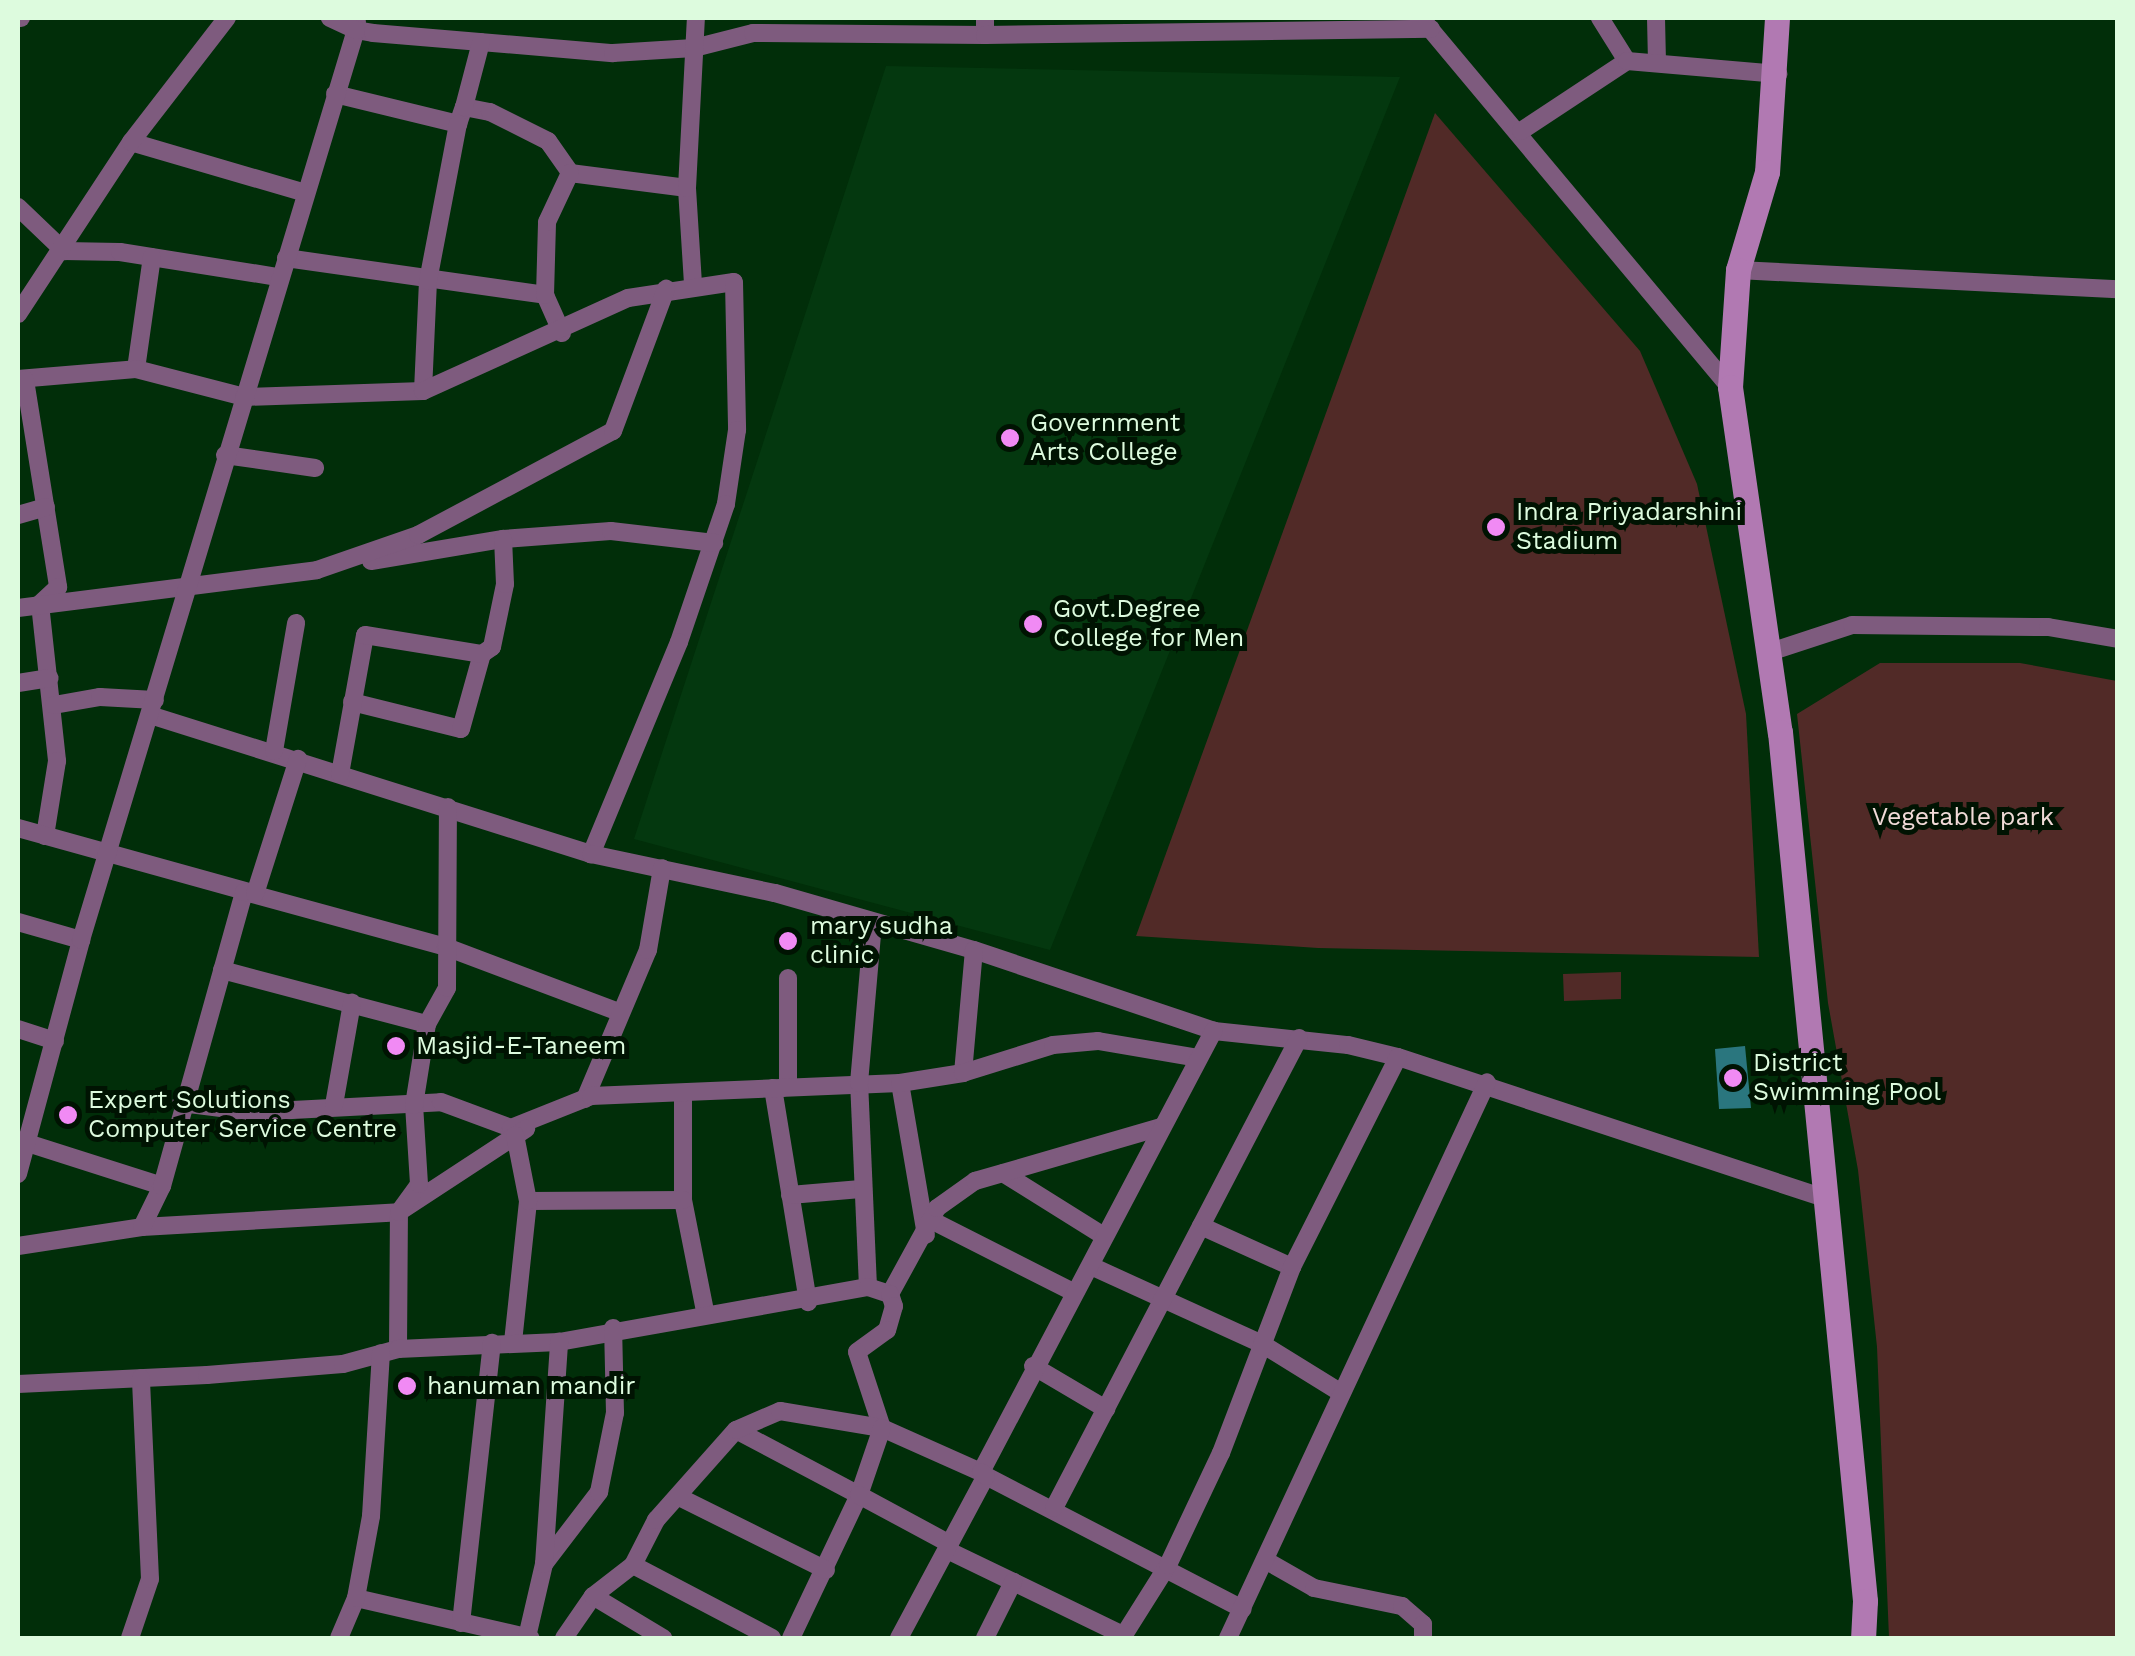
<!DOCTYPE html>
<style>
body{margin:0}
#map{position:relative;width:2135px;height:1656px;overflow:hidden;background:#012e09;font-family:"Work Sans",sans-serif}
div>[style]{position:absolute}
.built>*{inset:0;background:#04380f}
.green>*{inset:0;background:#512a27}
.water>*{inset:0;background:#2a767e}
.minor>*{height:18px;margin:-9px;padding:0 9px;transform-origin:9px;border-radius:9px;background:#7e5b7e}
.secondary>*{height:25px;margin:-12.5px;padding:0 12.5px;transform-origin:12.5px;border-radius:12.5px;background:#b179b2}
.dots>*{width:28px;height:28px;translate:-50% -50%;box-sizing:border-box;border:5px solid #001302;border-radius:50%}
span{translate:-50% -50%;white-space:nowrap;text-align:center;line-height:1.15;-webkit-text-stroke:10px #001302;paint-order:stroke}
.poi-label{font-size:25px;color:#ddfbde}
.left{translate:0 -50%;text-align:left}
.park-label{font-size:25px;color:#f1dbd8}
.frame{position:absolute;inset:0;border:20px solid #ddfbde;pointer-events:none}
</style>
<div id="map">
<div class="built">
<i style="clip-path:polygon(886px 66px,1400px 77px,1050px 950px,634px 839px)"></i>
</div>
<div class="green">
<i style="clip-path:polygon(1435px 113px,1640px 351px,1697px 484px,1746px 714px,1759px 957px,1318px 948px,1136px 936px)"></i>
<i style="clip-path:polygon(1880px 663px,2020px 663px,2117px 681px,2117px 1638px,1889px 1638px,1877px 1347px,1858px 1170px,1828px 1003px,1797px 714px)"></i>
<i style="clip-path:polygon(1621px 972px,1621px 999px,1564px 1001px,1563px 974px)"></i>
</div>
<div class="water">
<i style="clip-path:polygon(1745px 1046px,1751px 1108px,1719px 1109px,1715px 1049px)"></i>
</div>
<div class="minor">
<i style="left:18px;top:18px;width:3px"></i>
<i style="left:1421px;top:18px;width:481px;rotate:50.1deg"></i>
<i style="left:1600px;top:18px;width:51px;rotate:57.9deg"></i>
<i style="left:1656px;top:18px;width:43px;rotate:88.7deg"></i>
<i style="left:357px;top:21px;width:9px;rotate:96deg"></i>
<i style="left:356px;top:30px;width:17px;rotate:10deg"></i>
<i style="left:373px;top:33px;width:241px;rotate:4.8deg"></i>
<i style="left:613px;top:53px;width:81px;rotate:-3.5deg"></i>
<i style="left:694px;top:48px;width:61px;rotate:-14.3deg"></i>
<i style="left:753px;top:33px;width:232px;rotate:0.5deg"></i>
<i style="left:985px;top:35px;width:17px;rotate:-90deg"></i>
<i style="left:985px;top:35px;width:446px;rotate:-0.8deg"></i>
<i style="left:335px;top:94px;width:127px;rotate:13.7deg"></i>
<i style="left:458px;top:124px;width:18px;rotate:-71deg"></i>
<i style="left:464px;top:107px;width:26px;rotate:11deg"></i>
<i style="left:490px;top:112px;width:65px;rotate:26.6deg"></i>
<i style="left:548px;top:141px;width:39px;rotate:55deg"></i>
<i style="left:570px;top:173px;width:118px;rotate:7.3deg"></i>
<i style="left:464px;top:107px;width:67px;rotate:-75.3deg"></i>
<i style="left:1521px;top:131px;width:127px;rotate:-33.4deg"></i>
<i style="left:1627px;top:61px;width:152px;rotate:4.9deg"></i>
<i style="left:131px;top:142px;width:178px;rotate:16.3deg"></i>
<i style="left:18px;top:207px;width:64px;rotate:43.7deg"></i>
<i style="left:64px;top:251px;width:56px;rotate:1deg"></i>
<i style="left:120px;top:252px;width:160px;rotate:9deg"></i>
<i style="left:286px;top:258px;width:262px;rotate:8.1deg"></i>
<i style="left:1738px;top:270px;width:380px;rotate:2.9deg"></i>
<i style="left:693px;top:284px;width:96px;rotate:-93.6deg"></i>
<i style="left:687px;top:188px;width:170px;rotate:-87deg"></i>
<i style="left:18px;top:314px;width:206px;rotate:-56.7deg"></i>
<i style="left:131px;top:142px;width:157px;rotate:-52.3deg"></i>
<i style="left:562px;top:333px;width:42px;rotate:-114.1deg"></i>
<i style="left:545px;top:295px;width:73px;rotate:-88.4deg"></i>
<i style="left:547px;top:222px;width:54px;rotate:-64.9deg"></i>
<i style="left:136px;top:369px;width:113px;rotate:-81.9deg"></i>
<i style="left:18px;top:379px;width:118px;rotate:-4.8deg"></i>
<i style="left:136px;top:369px;width:112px;rotate:14.5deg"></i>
<i style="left:244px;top:397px;width:179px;rotate:-1.9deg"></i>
<i style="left:423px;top:391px;width:110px;rotate:-87.4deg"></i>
<i style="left:428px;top:281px;width:160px;rotate:-79.2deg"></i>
<i style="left:25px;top:380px;width:210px;rotate:80.9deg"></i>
<i style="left:58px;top:587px;width:25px;rotate:137deg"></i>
<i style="left:40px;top:604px;width:158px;rotate:83.8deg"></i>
<i style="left:57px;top:761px;width:76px;rotate:99.1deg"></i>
<i style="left:423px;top:391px;width:225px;rotate:-24.4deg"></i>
<i style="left:628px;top:298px;width:107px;rotate:-8.6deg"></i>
<i style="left:734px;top:282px;width:148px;rotate:88.8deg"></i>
<i style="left:737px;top:430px;width:75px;rotate:98.5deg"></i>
<i style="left:726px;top:504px;width:146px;rotate:108.8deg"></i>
<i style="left:679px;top:642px;width:230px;rotate:112.5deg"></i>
<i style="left:225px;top:455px;width:91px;rotate:8.2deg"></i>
<i style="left:18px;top:515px;width:29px;rotate:-16deg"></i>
<i style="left:371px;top:561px;width:134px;rotate:-9.5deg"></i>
<i style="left:503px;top:539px;width:108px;rotate:-4.2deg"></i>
<i style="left:611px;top:531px;width:104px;rotate:6.6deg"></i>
<i style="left:18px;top:608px;width:301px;rotate:-7.2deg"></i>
<i style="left:317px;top:570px;width:107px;rotate:-19.1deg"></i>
<i style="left:418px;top:535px;width:221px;rotate:-28.1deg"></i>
<i style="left:613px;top:431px;width:152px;rotate:-69.5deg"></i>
<i style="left:1767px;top:653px;width:89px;rotate:-18.2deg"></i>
<i style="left:1852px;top:625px;width:196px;rotate:0.6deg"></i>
<i style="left:2048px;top:627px;width:71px;rotate:9.7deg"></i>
<i style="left:18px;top:683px;width:32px;rotate:-9deg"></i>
<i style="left:352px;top:702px;width:112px;rotate:13.9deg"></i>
<i style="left:461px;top:729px;width:78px;rotate:-74.4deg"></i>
<i style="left:482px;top:654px;width:12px;rotate:-35deg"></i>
<i style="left:492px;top:647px;width:64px;rotate:-78.3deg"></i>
<i style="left:505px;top:584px;width:45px;rotate:-92.5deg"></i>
<i style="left:54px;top:705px;width:47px;rotate:-9.9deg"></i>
<i style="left:100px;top:697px;width:55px;rotate:3.1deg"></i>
<i style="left:150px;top:715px;width:462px;rotate:17.5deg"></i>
<i style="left:591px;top:854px;width:188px;rotate:12deg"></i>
<i style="left:775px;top:893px;width:207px;rotate:16deg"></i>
<i style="left:974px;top:950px;width:253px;rotate:18.6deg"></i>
<i style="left:1214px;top:1031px;width:135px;rotate:6deg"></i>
<i style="left:1348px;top:1045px;width:51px;rotate:13.5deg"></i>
<i style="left:1398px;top:1057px;width:450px;rotate:18.3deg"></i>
<i style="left:274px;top:751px;width:130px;rotate:-80.2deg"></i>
<i style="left:340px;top:774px;width:141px;rotate:-79.8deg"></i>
<i style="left:365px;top:635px;width:119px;rotate:9.2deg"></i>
<i style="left:18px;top:828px;width:244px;rotate:15.5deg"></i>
<i style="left:245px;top:892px;width:208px;rotate:15.3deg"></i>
<i style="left:446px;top:947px;width:185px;rotate:20.6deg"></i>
<i style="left:18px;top:922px;width:66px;rotate:15.9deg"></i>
<i style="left:222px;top:970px;width:212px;rotate:14.8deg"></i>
<i style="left:18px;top:1029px;width:39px;rotate:18deg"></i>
<i style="left:963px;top:1073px;width:123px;rotate:-84.9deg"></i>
<i style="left:900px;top:1083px;width:154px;rotate:80.3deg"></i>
<i style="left:773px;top:1088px;width:217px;rotate:80.7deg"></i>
<i style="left:782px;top:1088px;width:7px;rotate:-27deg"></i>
<i style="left:788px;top:1085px;width:107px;rotate:-90deg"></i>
<i style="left:683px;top:1096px;width:104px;rotate:90deg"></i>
<i style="left:683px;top:1200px;width:113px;rotate:78.8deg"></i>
<i style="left:585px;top:1099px;width:162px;rotate:-67.1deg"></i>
<i style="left:648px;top:950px;width:83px;rotate:-80.3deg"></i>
<i style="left:181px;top:1103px;width:73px;rotate:7.1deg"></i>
<i style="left:253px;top:1112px;width:188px;rotate:-3deg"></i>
<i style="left:441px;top:1102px;width:75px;rotate:20.4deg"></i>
<i style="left:511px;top:1128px;width:86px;rotate:-21.8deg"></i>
<i style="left:591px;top:1096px;width:309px;rotate:-2.4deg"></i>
<i style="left:900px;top:1083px;width:64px;rotate:-9deg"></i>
<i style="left:963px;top:1073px;width:94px;rotate:-17.3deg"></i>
<i style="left:1053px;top:1045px;width:45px;rotate:-5.1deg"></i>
<i style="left:1098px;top:1041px;width:101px;rotate:9.6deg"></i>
<i style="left:334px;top:1105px;width:104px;rotate:-80deg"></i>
<i style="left:18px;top:1140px;width:151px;rotate:17.7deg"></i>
<i style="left:1003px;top:1173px;width:119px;rotate:32deg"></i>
<i style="left:18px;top:1174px;width:242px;rotate:-74.9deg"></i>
<i style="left:81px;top:940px;width:951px;rotate:-73.19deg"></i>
<i style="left:356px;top:30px;width:29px;rotate:-155deg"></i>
<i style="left:790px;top:1195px;width:71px;rotate:-4.8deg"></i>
<i style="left:528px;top:1201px;width:155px;rotate:-0.4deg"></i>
<i style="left:931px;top:1220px;width:161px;rotate:26.9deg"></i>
<i style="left:1201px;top:1226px;width:100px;rotate:24.3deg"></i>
<i style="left:142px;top:1227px;width:257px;rotate:-3.3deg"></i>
<i style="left:399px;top:1212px;width:152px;rotate:-33.2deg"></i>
<i style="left:18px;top:1246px;width:125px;rotate:-8.7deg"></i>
<i style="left:142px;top:1227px;width:46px;rotate:-64deg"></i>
<i style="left:162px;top:1186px;width:305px;rotate:-74.4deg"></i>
<i style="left:244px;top:892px;width:11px;rotate:10deg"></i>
<i style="left:255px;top:894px;width:142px;rotate:-72.3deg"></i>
<i style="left:1091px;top:1266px;width:188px;rotate:24.5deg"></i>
<i style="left:1262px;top:1344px;width:89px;rotate:31.7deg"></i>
<i style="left:868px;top:1287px;width:204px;rotate:-92.5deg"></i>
<i style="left:859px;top:1083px;width:161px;rotate:-85deg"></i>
<i style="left:890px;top:1294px;width:98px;rotate:-61.3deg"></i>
<i style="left:937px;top:1208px;width:47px;rotate:-35.4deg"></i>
<i style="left:975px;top:1181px;width:194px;rotate:-16.2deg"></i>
<i style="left:513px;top:1342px;width:142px;rotate:-83.9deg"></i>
<i style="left:528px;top:1201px;width:67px;rotate:-101.1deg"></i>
<i style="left:398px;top:1349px;width:137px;rotate:-89.6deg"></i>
<i style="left:399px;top:1212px;width:34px;rotate:-54deg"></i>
<i style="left:419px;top:1184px;width:79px;rotate:-93.6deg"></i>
<i style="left:414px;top:1105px;width:82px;rotate:-80.9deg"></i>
<i style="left:427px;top:1024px;width:41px;rotate:-60.9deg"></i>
<i style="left:447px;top:988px;width:181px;rotate:-89.7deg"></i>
<i style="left:1033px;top:1366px;width:85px;rotate:30.5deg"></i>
<i style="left:18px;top:1384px;width:189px;rotate:-2.7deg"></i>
<i style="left:207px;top:1375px;width:136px;rotate:-4.6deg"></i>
<i style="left:343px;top:1364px;width:57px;rotate:-15.3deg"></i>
<i style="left:398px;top:1349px;width:161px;rotate:-2.5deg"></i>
<i style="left:559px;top:1342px;width:314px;rotate:-10.1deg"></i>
<i style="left:868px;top:1287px;width:23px;rotate:18deg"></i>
<i style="left:890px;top:1294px;width:13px;rotate:72deg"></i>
<i style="left:894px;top:1306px;width:25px;rotate:106deg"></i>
<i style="left:887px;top:1330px;width:37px;rotate:144deg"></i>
<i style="left:857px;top:1352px;width:80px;rotate:71.8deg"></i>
<i style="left:882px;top:1428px;width:108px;rotate:24deg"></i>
<i style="left:981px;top:1472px;width:499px;rotate:-62.2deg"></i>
<i style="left:736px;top:1430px;width:139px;rotate:27.9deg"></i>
<i style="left:859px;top:1495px;width:158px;rotate:115.4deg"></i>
<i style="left:986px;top:1476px;width:289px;rotate:27.4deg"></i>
<i style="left:679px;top:1497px;width:164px;rotate:26.4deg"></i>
<i style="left:1054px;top:1508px;width:530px;rotate:-62.47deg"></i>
<i style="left:947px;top:1550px;width:195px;rotate:25.8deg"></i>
<i style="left:1265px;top:1560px;width:56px;rotate:29.7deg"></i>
<i style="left:1314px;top:1588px;width:90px;rotate:11.6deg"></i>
<i style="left:1402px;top:1606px;width:28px;rotate:41deg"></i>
<i style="left:1423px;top:1624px;width:14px;rotate:90deg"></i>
<i style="left:544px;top:1564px;width:91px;rotate:-52.6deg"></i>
<i style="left:599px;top:1492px;width:81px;rotate:-78.6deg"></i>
<i style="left:615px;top:1413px;width:85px;rotate:-91.3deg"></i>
<i style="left:633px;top:1565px;width:157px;rotate:27.7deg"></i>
<i style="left:593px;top:1596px;width:82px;rotate:31deg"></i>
<i style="left:356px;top:1598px;width:179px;rotate:12.9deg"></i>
<i style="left:461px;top:1623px;width:282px;rotate:-83.7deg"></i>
<i style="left:527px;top:1637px;width:75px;rotate:-76.9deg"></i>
<i style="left:544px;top:1564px;width:223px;rotate:-86.1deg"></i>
<i style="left:130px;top:1638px;width:62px;rotate:-71.3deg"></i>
<i style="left:150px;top:1579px;width:201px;rotate:-92.6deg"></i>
<i style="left:339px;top:1638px;width:43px;rotate:-67deg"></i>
<i style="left:356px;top:1598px;width:83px;rotate:-79.6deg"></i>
<i style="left:371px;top:1516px;width:163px;rotate:-86.5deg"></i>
<i style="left:564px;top:1638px;width:51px;rotate:-55.4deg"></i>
<i style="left:593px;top:1596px;width:51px;rotate:-37.8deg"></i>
<i style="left:633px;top:1565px;width:51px;rotate:-62.9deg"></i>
<i style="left:656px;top:1520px;width:120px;rotate:-48.4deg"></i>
<i style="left:736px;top:1430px;width:48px;rotate:-23.4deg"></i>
<i style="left:780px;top:1411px;width:103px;rotate:9.5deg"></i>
<i style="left:882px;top:1428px;width:71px;rotate:108.9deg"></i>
<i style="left:859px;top:1495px;width:103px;rotate:28.3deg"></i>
<i style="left:899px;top:1638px;width:184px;rotate:-61.8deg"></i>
<i style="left:986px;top:1476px;width:6px;rotate:-141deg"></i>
<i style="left:985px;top:1638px;width:63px;rotate:-63.4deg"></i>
<i style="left:1122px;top:1638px;width:86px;rotate:-57.8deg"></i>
<i style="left:1168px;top:1565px;width:124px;rotate:-64.7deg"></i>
<i style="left:1221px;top:1453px;width:199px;rotate:-69.1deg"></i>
<i style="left:1292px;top:1267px;width:235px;rotate:-63.2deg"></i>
<i style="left:1228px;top:1638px;width:613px;rotate:-65.02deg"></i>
</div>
<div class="secondary">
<i style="left:1777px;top:18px;width:154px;rotate:93.7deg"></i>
<i style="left:1767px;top:172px;width:102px;rotate:106.5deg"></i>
<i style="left:1738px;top:270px;width:117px;rotate:93.9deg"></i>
<i style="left:1730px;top:387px;width:349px;rotate:81.8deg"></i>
<i style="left:1780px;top:732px;width:873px;rotate:84.41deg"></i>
<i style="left:1865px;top:1601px;width:37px;rotate:93deg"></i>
</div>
<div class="dots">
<i style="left:1010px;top:438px;background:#f18af4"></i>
<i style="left:1496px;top:527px;background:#f18af4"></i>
<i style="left:1033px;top:624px;background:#f18af4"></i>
<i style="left:788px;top:941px;background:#f18af4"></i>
<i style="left:396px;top:1046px;background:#f18af4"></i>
<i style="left:1733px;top:1078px;background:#f18af4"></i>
<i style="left:68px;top:1115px;background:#f18af4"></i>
<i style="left:407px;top:1386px;background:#f18af4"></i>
</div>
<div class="poi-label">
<span class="left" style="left:1030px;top:438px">Government<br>Arts College</span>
<span class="left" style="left:1516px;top:527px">Indra Priyadarshini<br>Stadium</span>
<span class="left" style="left:1053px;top:624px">Govt.Degree<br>College for Men</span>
<span class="left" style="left:810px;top:941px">mary sudha<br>clinic</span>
<span class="left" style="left:416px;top:1046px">Masjid-E-Taneem</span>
<span class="left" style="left:1753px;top:1078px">District<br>Swimming Pool</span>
<span class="left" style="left:88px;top:1115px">Expert Solutions<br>Computer Service Centre</span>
<span class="left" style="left:427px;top:1386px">hanuman mandir</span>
</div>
<div class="park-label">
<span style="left:1963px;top:817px">Vegetable park</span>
</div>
<div class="frame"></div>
</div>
